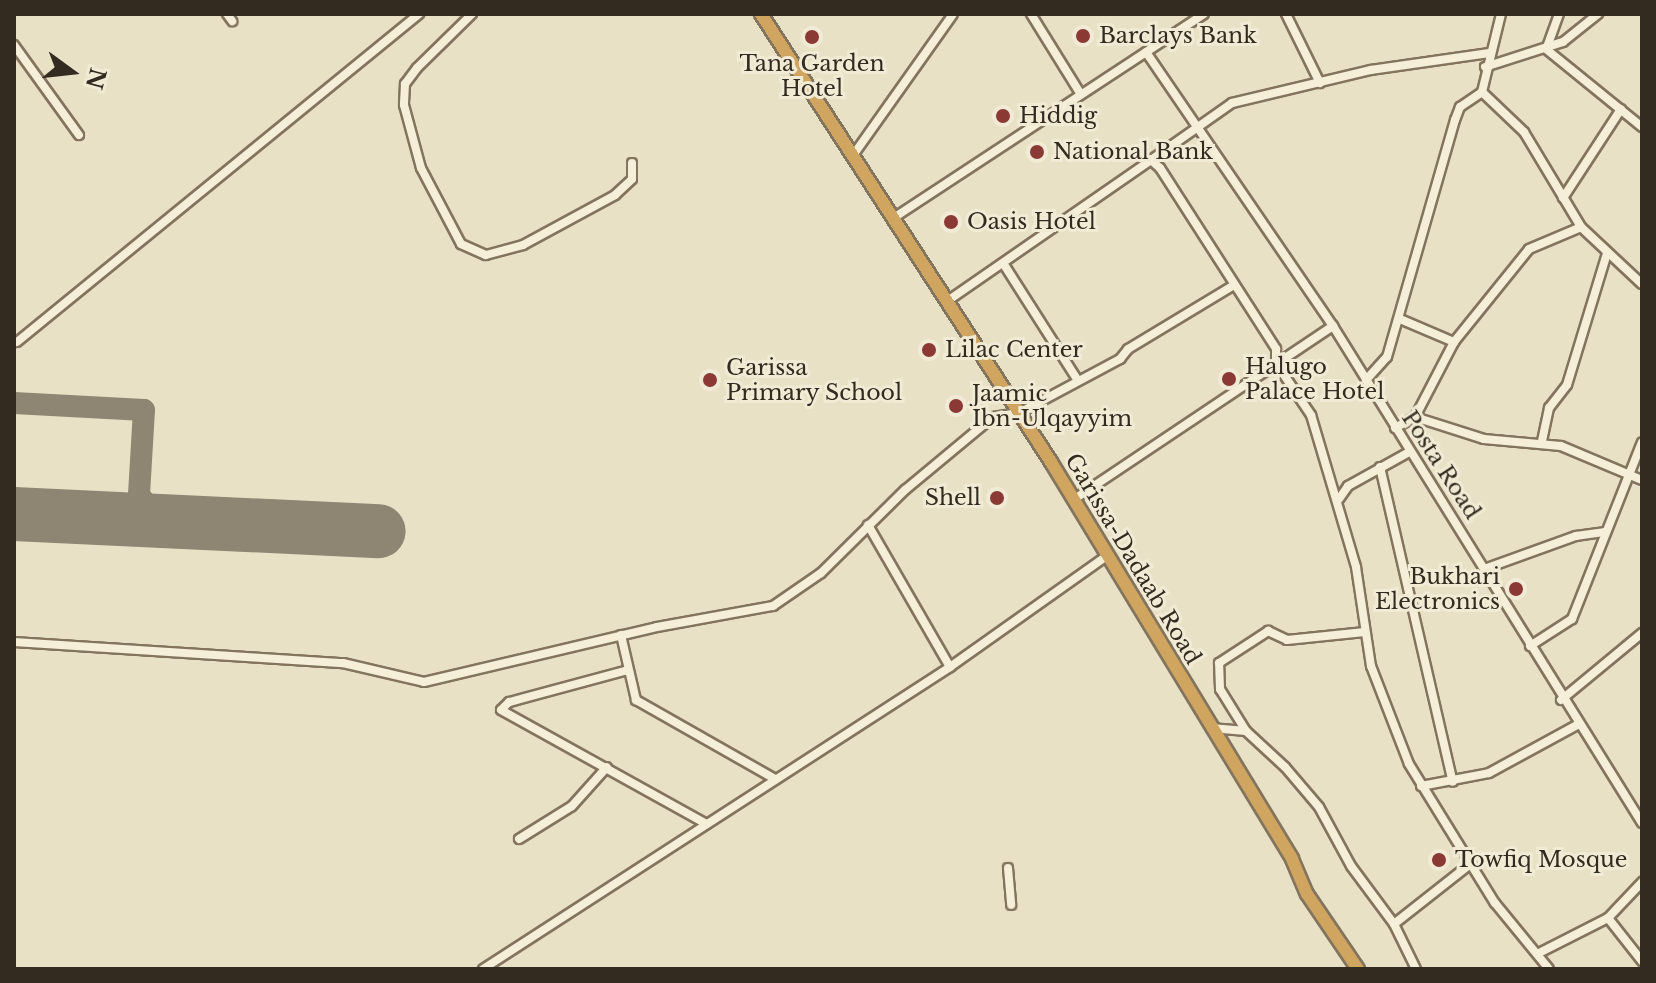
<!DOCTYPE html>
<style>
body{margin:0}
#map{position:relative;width:1656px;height:983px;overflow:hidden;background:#e9e1c6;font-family:"Libre Baskerville",serif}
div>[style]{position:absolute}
.taxiway>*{height:22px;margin:-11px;padding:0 11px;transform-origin:11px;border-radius:11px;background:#8e8673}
.runway>*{height:54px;margin:-27px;padding:0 27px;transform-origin:27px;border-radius:27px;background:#8e8673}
.roads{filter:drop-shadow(2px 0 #83745e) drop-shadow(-2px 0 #83745e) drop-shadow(0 2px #83745e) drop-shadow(0 -2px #83745e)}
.minor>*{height:8px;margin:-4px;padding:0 4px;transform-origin:4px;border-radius:4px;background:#f5eed8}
.highway>*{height:12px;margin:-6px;padding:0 6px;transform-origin:6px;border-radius:6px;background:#cfa560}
.dots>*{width:22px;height:22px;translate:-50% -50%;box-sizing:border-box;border:4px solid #f1ebd5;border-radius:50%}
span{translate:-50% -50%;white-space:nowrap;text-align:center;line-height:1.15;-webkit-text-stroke:6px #f1ebd5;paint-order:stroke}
.poi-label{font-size:22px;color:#342b20}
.left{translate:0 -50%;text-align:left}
.right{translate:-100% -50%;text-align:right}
.street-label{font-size:22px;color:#342b20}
.frame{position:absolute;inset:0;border:16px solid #342b20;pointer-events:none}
.north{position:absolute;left:32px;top:32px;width:80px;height:80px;-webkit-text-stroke:6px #f1ebd5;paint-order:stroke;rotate:105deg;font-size:22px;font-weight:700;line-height:32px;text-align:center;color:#342b20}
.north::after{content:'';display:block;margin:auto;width:28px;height:36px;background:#342b20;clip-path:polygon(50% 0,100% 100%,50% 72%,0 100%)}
</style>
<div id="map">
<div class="taxiway">
<i style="left:14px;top:403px;width:130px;rotate:3.1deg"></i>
<i style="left:144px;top:410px;width:85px;rotate:93.4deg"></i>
<i style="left:139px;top:495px;width:19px;rotate:51deg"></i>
</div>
<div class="runway">
<i style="left:14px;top:514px;width:365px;rotate:2.7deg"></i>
</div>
<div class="roads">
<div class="minor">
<i style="left:227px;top:14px;width:9px;rotate:54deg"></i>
<i style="left:472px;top:14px;width:77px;rotate:135.5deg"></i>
<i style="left:417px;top:68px;width:20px;rotate:127deg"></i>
<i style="left:405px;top:84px;width:21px;rotate:93deg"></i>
<i style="left:404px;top:105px;width:65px;rotate:74.9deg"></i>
<i style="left:421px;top:168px;width:86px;rotate:62.2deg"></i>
<i style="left:461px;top:244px;width:27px;rotate:24deg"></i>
<i style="left:486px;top:255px;width:38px;rotate:-15deg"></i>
<i style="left:523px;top:245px;width:105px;rotate:-28.5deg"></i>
<i style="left:615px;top:195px;width:23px;rotate:-43deg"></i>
<i style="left:632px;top:179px;width:16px;rotate:-90deg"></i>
<i style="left:1031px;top:14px;width:93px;rotate:58.2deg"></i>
<i style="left:1286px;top:14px;width:77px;rotate:63.8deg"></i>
<i style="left:1501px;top:14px;width:80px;rotate:103.7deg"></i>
<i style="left:1482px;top:92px;width:58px;rotate:43.6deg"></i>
<i style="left:1524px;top:132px;width:111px;rotate:59deg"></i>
<i style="left:1581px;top:227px;width:83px;rotate:43.1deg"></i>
<i style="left:1559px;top:14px;width:37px;rotate:110deg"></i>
<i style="left:1546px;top:49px;width:124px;rotate:39.1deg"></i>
<i style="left:14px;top:45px;width:111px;rotate:54.2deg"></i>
<i style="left:1146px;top:52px;width:332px;rotate:55.7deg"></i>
<i style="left:1333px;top:326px;width:585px;rotate:58.13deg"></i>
<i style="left:1485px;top:67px;width:82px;rotate:-17.8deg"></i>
<i style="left:1563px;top:42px;width:45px;rotate:-38.7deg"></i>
<i style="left:854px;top:154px;width:171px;rotate:-54.7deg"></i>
<i style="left:1151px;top:160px;width:99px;rotate:-35.1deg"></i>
<i style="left:1232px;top:103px;width:143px;rotate:-13.4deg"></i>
<i style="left:1371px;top:70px;width:119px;rotate:-8.2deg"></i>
<i style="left:1563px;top:198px;width:106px;rotate:-56.9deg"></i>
<i style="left:892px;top:219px;width:373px;rotate:-33.3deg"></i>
<i style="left:1003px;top:263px;width:138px;rotate:57.5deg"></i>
<i style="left:946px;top:302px;width:249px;rotate:-34.7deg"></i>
<i style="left:1151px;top:160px;width:12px;rotate:42deg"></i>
<i style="left:1160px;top:168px;width:215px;rotate:57.3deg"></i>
<i style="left:1276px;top:349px;width:14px;rotate:90deg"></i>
<i style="left:1276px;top:363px;width:63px;rotate:56.1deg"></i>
<i style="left:1311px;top:415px;width:159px;rotate:73.5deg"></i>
<i style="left:1356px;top:567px;width:100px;rotate:81.4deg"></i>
<i style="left:1371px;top:666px;width:105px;rotate:68.8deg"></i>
<i style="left:1409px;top:764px;width:163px;rotate:58.3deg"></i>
<i style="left:1495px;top:903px;width:85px;rotate:50.7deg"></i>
<i style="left:1400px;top:319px;width:59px;rotate:23.1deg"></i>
<i style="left:17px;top:342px;width:519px;rotate:-39.21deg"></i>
<i style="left:1366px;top:380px;width:31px;rotate:-48deg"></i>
<i style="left:1387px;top:357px;width:247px;rotate:-74deg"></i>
<i style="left:1455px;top:120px;width:14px;rotate:-69deg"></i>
<i style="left:1460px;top:107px;width:27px;rotate:-34deg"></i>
<i style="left:1415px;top:417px;width:72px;rotate:17.7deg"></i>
<i style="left:1484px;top:439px;width:77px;rotate:5.2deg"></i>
<i style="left:1561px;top:446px;width:88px;rotate:22.8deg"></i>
<i style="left:1395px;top:428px;width:23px;rotate:-29deg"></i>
<i style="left:1415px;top:417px;width:85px;rotate:-62.5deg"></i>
<i style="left:1454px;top:342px;width:119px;rotate:-51.1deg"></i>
<i style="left:1529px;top:249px;width:56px;rotate:-22.9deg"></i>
<i style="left:1542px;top:441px;width:34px;rotate:-78deg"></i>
<i style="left:1549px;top:408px;width:29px;rotate:-52deg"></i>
<i style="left:1567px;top:385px;width:138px;rotate:-73.1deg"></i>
<i style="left:1380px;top:467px;width:323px;rotate:77deg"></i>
<i style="left:1339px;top:499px;width:16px;rotate:-55deg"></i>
<i style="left:1348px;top:486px;width:70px;rotate:-29.1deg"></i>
<i style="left:1073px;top:500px;width:313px;rotate:-33.8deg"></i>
<i style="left:868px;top:525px;width:164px;rotate:60deg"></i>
<i style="left:1487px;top:568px;width:95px;rotate:-19.8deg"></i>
<i style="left:1576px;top:536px;width:28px;rotate:-8deg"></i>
<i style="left:621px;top:635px;width:67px;rotate:77deg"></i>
<i style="left:636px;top:700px;width:160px;rotate:29.6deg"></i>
<i style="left:14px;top:642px;width:330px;rotate:3.7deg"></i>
<i style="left:343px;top:663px;width:83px;rotate:13.2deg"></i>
<i style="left:424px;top:682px;width:239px;rotate:-13.3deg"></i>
<i style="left:657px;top:627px;width:118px;rotate:-10.3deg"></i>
<i style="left:773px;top:606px;width:58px;rotate:-34.5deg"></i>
<i style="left:821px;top:573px;width:118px;rotate:-44.7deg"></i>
<i style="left:905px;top:490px;width:114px;rotate:-39.7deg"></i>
<i style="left:993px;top:417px;width:26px;rotate:-9deg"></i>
<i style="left:1019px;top:413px;width:115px;rotate:-28.1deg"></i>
<i style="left:1120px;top:359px;width:13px;rotate:-51deg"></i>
<i style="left:1128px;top:349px;width:124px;rotate:-31.1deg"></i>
<i style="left:1530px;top:646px;width:50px;rotate:-32.7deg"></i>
<i style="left:1572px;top:619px;width:190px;rotate:-68.4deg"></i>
<i style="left:628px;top:670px;width:123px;rotate:164.9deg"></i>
<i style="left:509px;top:702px;width:11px;rotate:135deg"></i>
<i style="left:501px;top:710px;width:235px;rotate:29deg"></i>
<i style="left:1561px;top:700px;width:105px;rotate:-39.6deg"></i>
<i style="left:1211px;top:728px;width:35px;rotate:5deg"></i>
<i style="left:1246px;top:731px;width:53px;rotate:42.7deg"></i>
<i style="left:1285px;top:767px;width:52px;rotate:49.6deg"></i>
<i style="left:1319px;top:807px;width:67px;rotate:61.5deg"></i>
<i style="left:1351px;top:866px;width:72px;rotate:53.4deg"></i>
<i style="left:1394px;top:924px;width:50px;rotate:63.9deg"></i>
<i style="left:1246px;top:731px;width:49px;rotate:-121.8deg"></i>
<i style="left:1220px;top:689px;width:26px;rotate:-92deg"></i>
<i style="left:1219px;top:663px;width:59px;rotate:-33.1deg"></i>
<i style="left:1268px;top:631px;width:21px;rotate:25deg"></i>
<i style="left:1287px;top:640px;width:78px;rotate:-5.9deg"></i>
<i style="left:1421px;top:786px;width:69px;rotate:-10.8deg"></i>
<i style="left:1489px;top:773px;width:100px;rotate:-28.6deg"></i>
<i style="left:519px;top:839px;width:62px;rotate:-31.9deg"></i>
<i style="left:572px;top:806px;width:52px;rotate:-48.1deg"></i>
<i style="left:1008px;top:868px;width:37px;rotate:85deg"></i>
<i style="left:1608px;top:918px;width:55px;rotate:51.7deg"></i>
<i style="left:1394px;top:924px;width:95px;rotate:-38.2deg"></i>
<i style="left:1539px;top:953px;width:77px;rotate:-26.9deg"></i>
<i style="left:1608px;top:918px;width:50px;rotate:-46.6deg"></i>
<i style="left:483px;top:969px;width:556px;rotate:-32.89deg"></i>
<i style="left:950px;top:667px;width:194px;rotate:-35.3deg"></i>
</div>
<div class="highway">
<i style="left:761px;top:14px;width:534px;rotate:57.08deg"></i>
<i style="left:1051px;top:462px;width:464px;rotate:58.7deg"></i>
<i style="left:1292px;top:859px;width:38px;rotate:67deg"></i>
<i style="left:1307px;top:894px;width:91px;rotate:55.8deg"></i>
</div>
</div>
<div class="dots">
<i style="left:1083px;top:36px;background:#8b3934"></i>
<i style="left:812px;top:37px;background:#8b3934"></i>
<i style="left:1003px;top:116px;background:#8b3934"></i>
<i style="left:1037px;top:152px;background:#8b3934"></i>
<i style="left:951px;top:222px;background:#8b3934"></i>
<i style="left:929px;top:350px;background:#8b3934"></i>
<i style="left:1229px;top:379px;background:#8b3934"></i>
<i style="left:710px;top:380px;background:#8b3934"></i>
<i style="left:956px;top:406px;background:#8b3934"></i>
<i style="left:997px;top:498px;background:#8b3934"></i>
<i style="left:1516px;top:589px;background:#8b3934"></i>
<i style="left:1439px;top:860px;background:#8b3934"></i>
</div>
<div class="poi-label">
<span class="left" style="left:1099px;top:36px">Barclays Bank</span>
<span style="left:812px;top:76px">Tana Garden<br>Hotel</span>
<span class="left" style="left:1019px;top:116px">Hiddig</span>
<span class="left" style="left:1053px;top:152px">National Bank</span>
<span class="left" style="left:967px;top:222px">Oasis Hotel</span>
<span class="left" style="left:945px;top:350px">Lilac Center</span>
<span class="left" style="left:1245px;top:379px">Halugo<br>Palace Hotel</span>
<span class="left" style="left:726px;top:380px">Garissa<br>Primary School</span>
<span class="left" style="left:972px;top:406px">Jaamic<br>Ibn-Ulqayyim</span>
<span class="right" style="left:981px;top:498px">Shell</span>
<span class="right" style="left:1500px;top:589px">Bukhari<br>Electronics</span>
<span class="left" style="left:1455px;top:860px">Towfiq Mosque</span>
</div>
<div class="street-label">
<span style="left:1441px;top:465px;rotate:57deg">Posta Road</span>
<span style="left:1133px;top:559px;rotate:59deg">Garissa-Dadaab Road</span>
</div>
<div class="frame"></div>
<div class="north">N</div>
</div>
